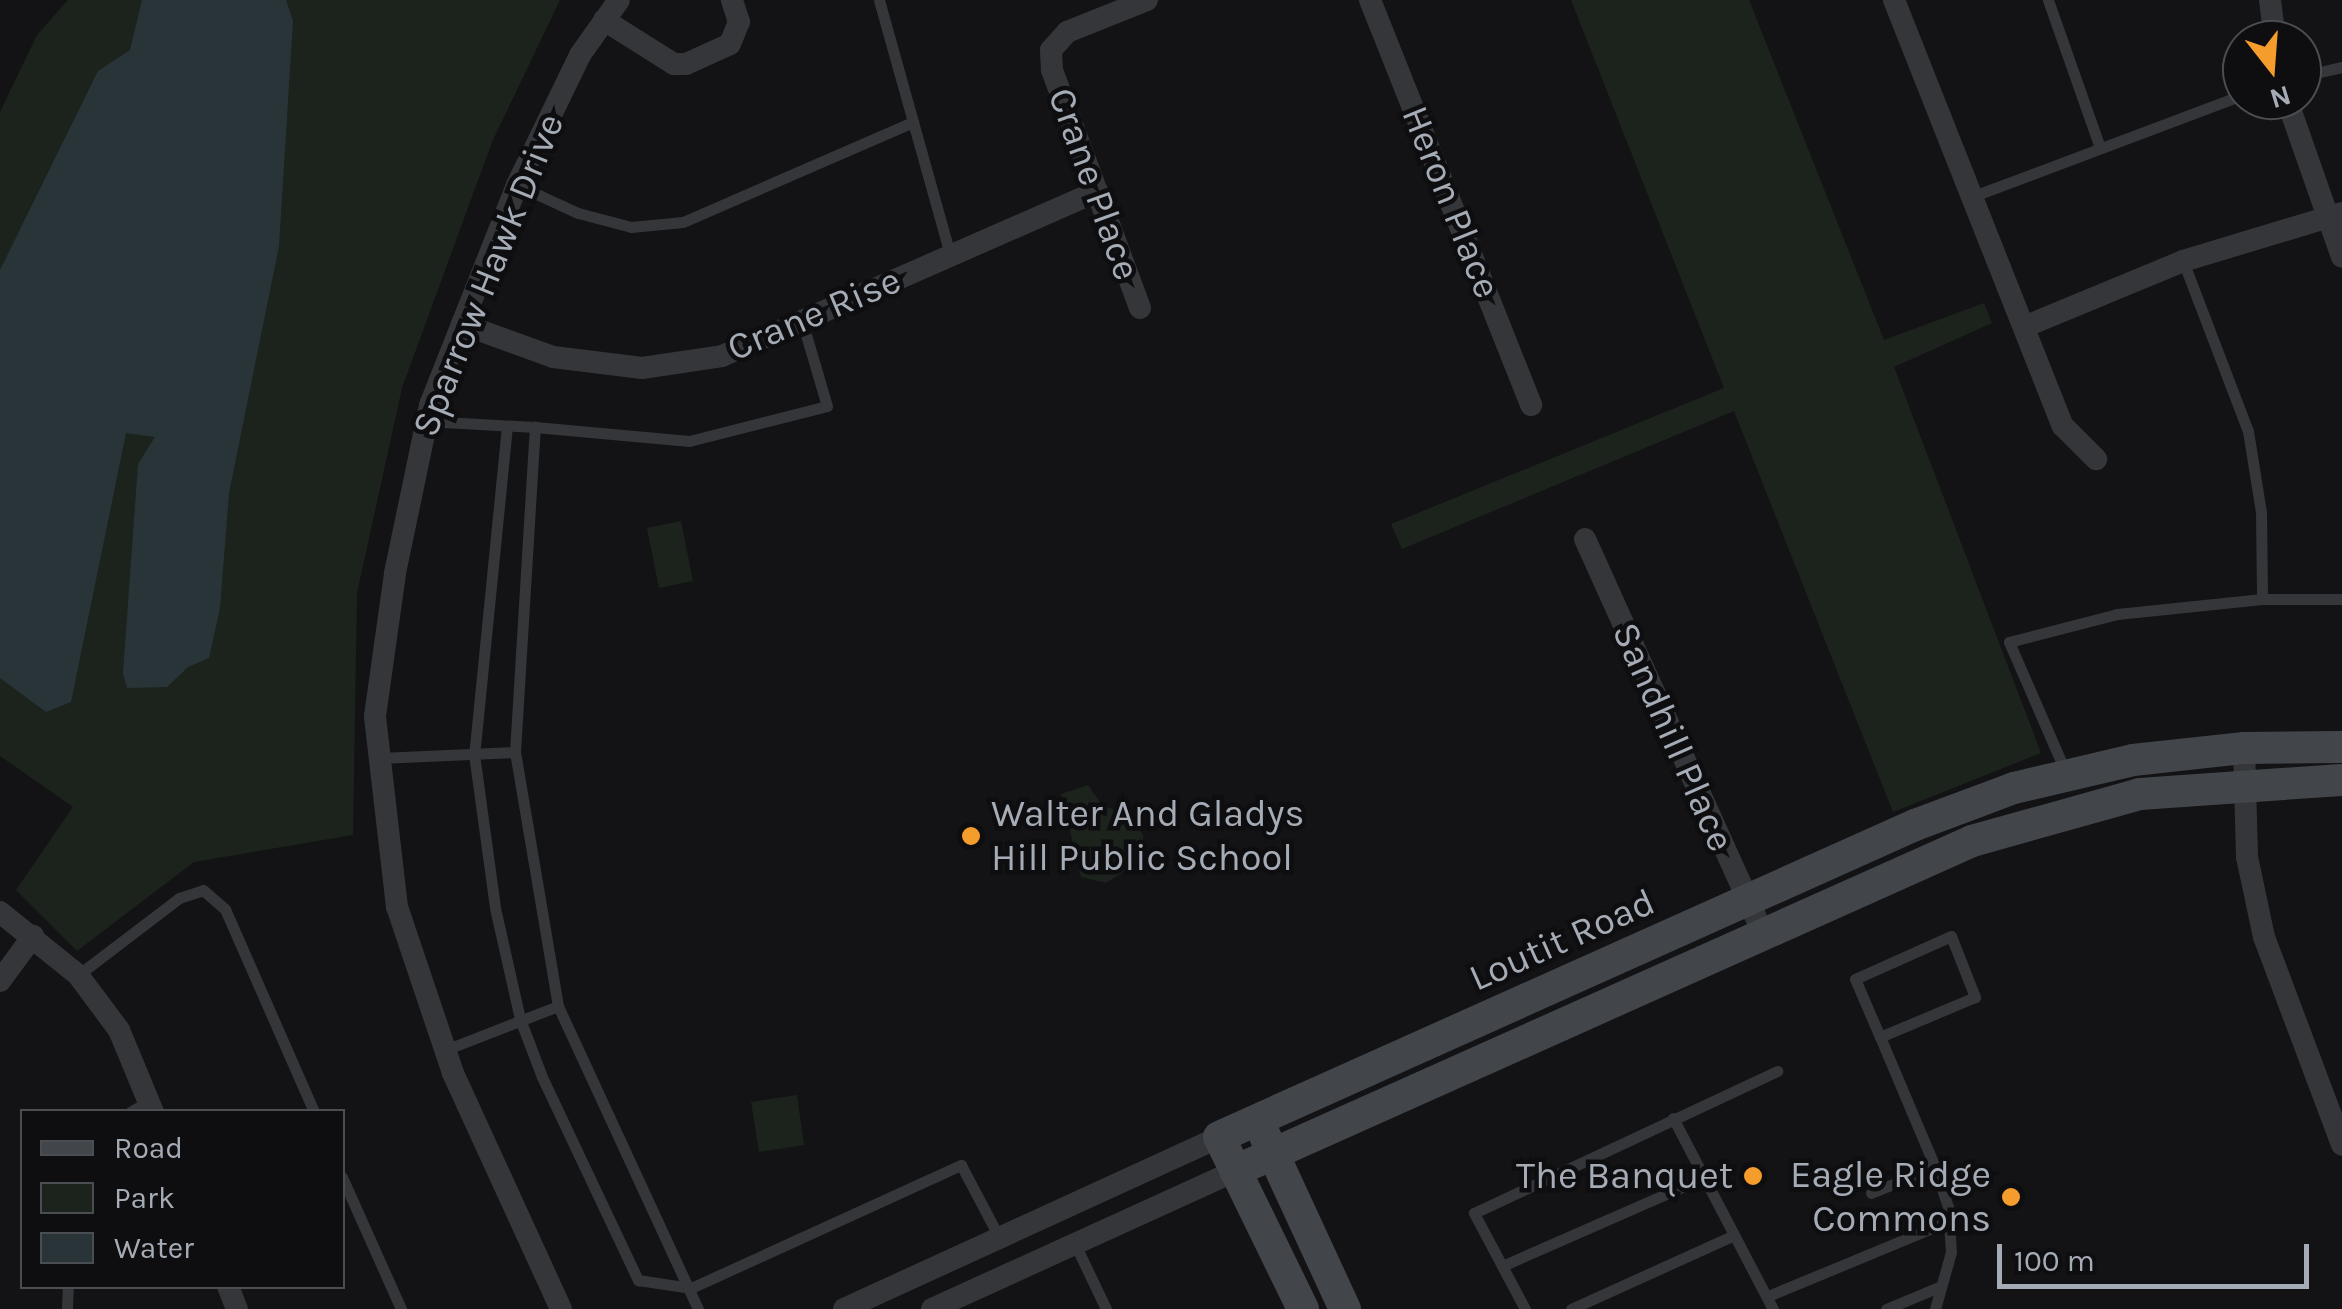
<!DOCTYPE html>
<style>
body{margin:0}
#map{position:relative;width:2342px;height:1309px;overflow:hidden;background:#131315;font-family:Karla,sans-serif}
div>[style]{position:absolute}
.green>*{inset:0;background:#1b231c}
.water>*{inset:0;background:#293439}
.lane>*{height:11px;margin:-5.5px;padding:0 5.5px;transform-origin:5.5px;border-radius:5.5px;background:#34363a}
.street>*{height:22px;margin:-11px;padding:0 11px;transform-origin:11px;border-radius:11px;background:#34363a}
.secondary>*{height:32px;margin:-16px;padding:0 16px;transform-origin:16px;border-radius:16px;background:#42454a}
.dots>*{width:28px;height:28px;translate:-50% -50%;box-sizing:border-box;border:5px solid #0e0e10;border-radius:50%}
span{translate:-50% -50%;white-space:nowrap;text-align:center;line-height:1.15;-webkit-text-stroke:9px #0e0e10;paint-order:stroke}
.street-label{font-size:38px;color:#a5acb6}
.poi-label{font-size:38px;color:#a5acb6}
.left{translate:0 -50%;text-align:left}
.right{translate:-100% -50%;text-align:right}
.legend{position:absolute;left:20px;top:1109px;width:325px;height:180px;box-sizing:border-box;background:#0e0e10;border:2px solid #4a4d52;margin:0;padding:12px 18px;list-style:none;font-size:30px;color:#a5acb6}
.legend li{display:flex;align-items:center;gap:20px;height:50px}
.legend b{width:50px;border:2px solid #4a4d52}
.north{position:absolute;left:2222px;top:20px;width:100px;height:100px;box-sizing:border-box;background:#0e0e10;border:2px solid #4a4d52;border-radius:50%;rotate:163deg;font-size:28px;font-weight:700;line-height:40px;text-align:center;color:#a5acb6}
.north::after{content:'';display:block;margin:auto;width:35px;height:45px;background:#f49d2d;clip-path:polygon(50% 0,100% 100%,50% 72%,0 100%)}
.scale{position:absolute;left:1997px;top:1244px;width:312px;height:45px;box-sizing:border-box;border:5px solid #a5acb6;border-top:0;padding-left:12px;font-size:30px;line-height:35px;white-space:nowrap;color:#a5acb6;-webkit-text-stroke:8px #0e0e10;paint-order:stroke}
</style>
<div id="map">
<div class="green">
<i style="clip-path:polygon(68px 0,560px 0,492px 142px,402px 388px,357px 593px,353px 835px,194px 862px,77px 951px,16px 890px,73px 807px,0 756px,0 112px,37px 35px)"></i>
<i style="clip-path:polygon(1571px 0,1749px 0,1884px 340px,1984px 303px,1992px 323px,1894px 367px,2041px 753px,1893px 812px,1734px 411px,1402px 549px,1391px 524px,1724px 388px)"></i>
<i style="clip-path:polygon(681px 521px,693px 581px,659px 588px,647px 528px)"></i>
<i style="clip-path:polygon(1088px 785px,1102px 805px,1130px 816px,1143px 835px,1143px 859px,1106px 883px,1081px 877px,1061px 794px)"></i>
<i style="clip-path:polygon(797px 1095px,804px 1145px,759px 1152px,751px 1102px)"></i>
</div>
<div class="water">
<i style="clip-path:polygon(142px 0,286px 0,293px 21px,279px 246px,229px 493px,220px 608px,209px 658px,188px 667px,167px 687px,127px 688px,123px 673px,138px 464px,155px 437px,126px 433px,71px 702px,46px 712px,0 678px,0 270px,98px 71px,130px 50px)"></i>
</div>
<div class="lane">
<i style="left:879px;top:0;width:265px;rotate:74.4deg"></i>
<i style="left:2048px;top:0;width:157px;rotate:70.6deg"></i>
<i style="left:2302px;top:76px;width:41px;rotate:-12.7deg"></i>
<i style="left:517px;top:185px;width:67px;rotate:24.7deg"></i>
<i style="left:578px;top:213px;width:55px;rotate:14.8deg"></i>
<i style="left:631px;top:227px;width:52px;rotate:-5.5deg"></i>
<i style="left:683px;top:222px;width:251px;rotate:-23.5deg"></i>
<i style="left:1971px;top:197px;width:290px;rotate:-20.6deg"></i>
<i style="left:2183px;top:261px;width:182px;rotate:69.1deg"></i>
<i style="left:2248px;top:431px;width:82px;rotate:80.9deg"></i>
<i style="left:2261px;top:512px;width:87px;rotate:89.3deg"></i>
<i style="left:426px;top:421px;width:109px;rotate:3.2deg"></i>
<i style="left:507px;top:426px;width:330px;rotate:95.7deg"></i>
<i style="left:474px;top:754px;width:155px;rotate:82.2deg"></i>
<i style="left:495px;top:908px;width:114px;rotate:77.3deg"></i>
<i style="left:520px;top:1019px;width:62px;rotate:69.2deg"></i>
<i style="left:542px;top:1077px;width:225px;rotate:64.7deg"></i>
<i style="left:638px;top:1280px;width:54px;rotate:8.6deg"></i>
<i style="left:691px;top:1288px;width:297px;rotate:-24.5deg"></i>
<i style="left:961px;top:1165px;width:84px;rotate:62.2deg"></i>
<i style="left:380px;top:758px;width:135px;rotate:-2.5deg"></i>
<i style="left:2066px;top:773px;width:143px;rotate:-113.5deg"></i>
<i style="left:2009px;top:642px;width:112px;rotate:-14.5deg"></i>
<i style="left:2117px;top:614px;width:146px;rotate:-5.9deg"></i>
<i style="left:2262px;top:599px;width:80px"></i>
<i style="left:78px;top:975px;width:127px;rotate:-37.3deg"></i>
<i style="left:179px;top:898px;width:25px;rotate:-18deg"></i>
<i style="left:203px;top:890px;width:29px;rotate:41deg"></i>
<i style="left:225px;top:909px;width:222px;rotate:66.3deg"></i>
<i style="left:445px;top:1050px;width:121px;rotate:-21.3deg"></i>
<i style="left:130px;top:1112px;width:22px;rotate:-30deg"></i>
<i style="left:1673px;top:1118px;width:216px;rotate:62.4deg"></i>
<i style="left:1935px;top:1167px;width:42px;rotate:72deg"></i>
<i style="left:1948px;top:1207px;width:45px;rotate:86.2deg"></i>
<i style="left:1951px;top:1252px;width:59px;rotate:105.7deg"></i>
<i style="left:342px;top:1177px;width:145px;rotate:65.9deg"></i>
<i style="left:1871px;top:1193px;width:69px;rotate:-22.1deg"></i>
<i style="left:1935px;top:1167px;width:141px;rotate:-112.9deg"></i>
<i style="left:1880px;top:1037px;width:63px;rotate:-113.3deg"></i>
<i style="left:1855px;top:979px;width:105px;rotate:-24.1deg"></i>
<i style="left:1951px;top:936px;width:66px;rotate:68.5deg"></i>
<i style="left:1975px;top:997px;width:103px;rotate:157.2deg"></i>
<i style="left:1075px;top:1244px;width:72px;rotate:64.5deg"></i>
<i style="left:1502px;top:1266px;width:219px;rotate:-23.7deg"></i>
<i style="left:1768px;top:1296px;width:196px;rotate:-22.5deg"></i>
<i style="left:67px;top:1309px;width:23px;rotate:-88deg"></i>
<i style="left:698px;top:1309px;width:334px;rotate:-114.8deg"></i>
<i style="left:558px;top:1006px;width:258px;rotate:-99.6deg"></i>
<i style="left:515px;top:752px;width:326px;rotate:-86.5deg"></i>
<i style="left:535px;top:427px;width:155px;rotate:5.2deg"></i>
<i style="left:689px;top:441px;width:142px;rotate:-14.2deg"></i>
<i style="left:827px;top:406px;width:89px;rotate:-106.4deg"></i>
<i style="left:1525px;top:1309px;width:109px;rotate:-118deg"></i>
<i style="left:1474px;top:1213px;width:335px;rotate:-25.1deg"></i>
<i style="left:1571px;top:1309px;width:175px;rotate:-24.4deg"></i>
<i style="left:1886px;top:1309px;width:57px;rotate:-22.5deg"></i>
</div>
<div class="street">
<i style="left:1370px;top:0;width:436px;rotate:68.3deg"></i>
<i style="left:1894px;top:0;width:458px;rotate:68.4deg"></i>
<i style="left:2063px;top:426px;width:47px;rotate:45deg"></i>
<i style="left:2270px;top:0;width:40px;rotate:82.9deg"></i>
<i style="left:604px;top:20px;width:83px;rotate:32.2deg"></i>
<i style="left:674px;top:64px;width:12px"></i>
<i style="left:686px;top:64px;width:48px;rotate:-24.4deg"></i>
<i style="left:730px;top:44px;width:24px;rotate:-68deg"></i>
<i style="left:739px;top:22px;width:23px;rotate:-108deg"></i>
<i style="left:2287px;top:100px;width:166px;rotate:70.7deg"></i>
<i style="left:1140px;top:308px;width:254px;rotate:-110.3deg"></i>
<i style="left:1052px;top:70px;width:20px;rotate:-93deg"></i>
<i style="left:1051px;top:50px;width:24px;rotate:-48deg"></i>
<i style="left:1067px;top:32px;width:86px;rotate:-21.8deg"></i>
<i style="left:462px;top:324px;width:97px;rotate:19.9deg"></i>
<i style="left:553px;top:357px;width:90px;rotate:7deg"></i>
<i style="left:642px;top:368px;width:81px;rotate:-8.5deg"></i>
<i style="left:722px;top:356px;width:410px;rotate:-23.7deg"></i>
<i style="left:2024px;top:327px;width:172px;rotate:-22.5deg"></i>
<i style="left:2183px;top:261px;width:166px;rotate:-16.8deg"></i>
<i style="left:1585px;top:539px;width:433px;rotate:65.7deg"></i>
<i style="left:2244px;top:748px;width:109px;rotate:88.4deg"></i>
<i style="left:2247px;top:857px;width:82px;rotate:78deg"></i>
<i style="left:2264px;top:937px;width:222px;rotate:69.4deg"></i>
<i style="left:0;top:912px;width:100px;rotate:38.9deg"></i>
<i style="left:78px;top:975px;width:69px;rotate:53.3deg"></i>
<i style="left:119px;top:1030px;width:89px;rotate:67.5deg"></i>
<i style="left:0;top:981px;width:56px;rotate:-53.7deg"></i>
<i style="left:228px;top:1286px;width:25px;rotate:69deg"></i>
<i style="left:561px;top:1309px;width:260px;rotate:-114.6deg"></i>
<i style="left:453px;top:1073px;width:175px;rotate:-108.6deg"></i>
<i style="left:397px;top:907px;width:192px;rotate:-96.6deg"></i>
<i style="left:375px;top:716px;width:144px;rotate:-82deg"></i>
<i style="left:395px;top:573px;width:172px;rotate:-78.2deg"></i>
<i style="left:430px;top:405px;width:237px;rotate:-68.4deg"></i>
<i style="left:517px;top:185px;width:144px;rotate:-64.1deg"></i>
<i style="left:580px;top:55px;width:67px;rotate:-54.7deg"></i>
<i style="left:844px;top:1309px;width:413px;rotate:-24.6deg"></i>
<i style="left:932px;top:1309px;width:333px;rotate:-24.5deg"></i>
</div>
<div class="secondary">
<i style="left:1265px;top:1136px;width:191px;rotate:65.2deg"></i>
<i style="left:1235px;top:1171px;width:808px;rotate:-24.12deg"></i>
<i style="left:1972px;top:841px;width:174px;rotate:-15.6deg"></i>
<i style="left:2140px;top:794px;width:202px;rotate:-4deg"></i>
<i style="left:1303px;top:1309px;width:191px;rotate:-116deg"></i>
<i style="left:1219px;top:1137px;width:763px;rotate:-24.15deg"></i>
<i style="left:1915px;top:825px;width:106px;rotate:-20.5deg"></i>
<i style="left:2014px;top:788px;width:122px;rotate:-13.2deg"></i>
<i style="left:2133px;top:760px;width:112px;rotate:-6.2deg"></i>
<i style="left:2244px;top:748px;width:98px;rotate:-0.6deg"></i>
</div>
<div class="dots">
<i style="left:971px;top:836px;background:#f49d2d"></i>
<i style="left:1753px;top:1176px;background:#f49d2d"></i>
<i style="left:2011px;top:1197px;background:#f49d2d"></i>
</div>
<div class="street-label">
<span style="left:1094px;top:184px;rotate:70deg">Crane Place</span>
<span style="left:1451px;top:202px;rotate:68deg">Heron Place</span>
<span style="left:488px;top:275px;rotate:-68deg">Sparrow Hawk Drive</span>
<span style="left:814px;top:314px;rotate:-23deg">Crane Rise</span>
<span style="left:1673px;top:737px;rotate:66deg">Sandhill Place</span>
<span style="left:1562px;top:940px;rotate:-24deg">Loutit Road</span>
</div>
<div class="poi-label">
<span class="left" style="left:991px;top:836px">Walter And Gladys<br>Hill Public School</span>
<span class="right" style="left:1991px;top:1197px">Eagle Ridge<br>Commons</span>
<span class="right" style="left:1733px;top:1176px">The Banquet</span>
</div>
<ul class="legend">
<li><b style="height:12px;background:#42454a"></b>Road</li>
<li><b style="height:28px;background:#1b231c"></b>Park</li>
<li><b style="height:28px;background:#293439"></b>Water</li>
</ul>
<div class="north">N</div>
<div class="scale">100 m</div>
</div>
